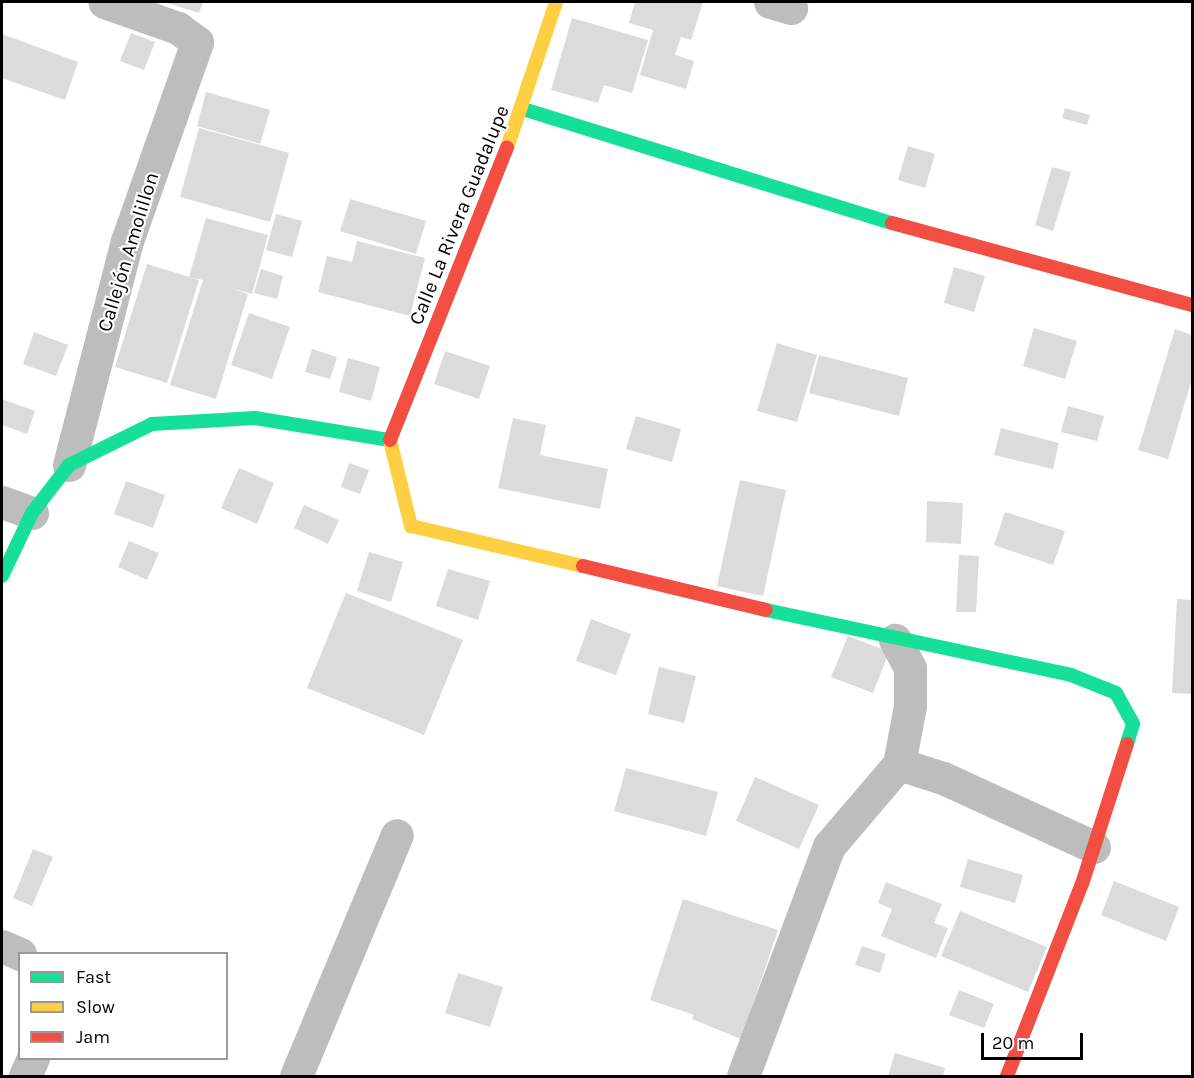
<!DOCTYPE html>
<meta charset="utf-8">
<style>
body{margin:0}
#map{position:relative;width:1194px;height:1078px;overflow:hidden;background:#fff;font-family:Karla,sans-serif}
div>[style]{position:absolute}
.building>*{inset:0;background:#dbdbdb}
.street>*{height:33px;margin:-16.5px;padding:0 16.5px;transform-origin:16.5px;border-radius:16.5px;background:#bdbdbd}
.fast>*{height:14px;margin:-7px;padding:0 7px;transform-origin:7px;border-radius:7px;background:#16e098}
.slow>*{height:14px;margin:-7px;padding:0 7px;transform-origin:7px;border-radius:7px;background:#ffcf43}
.jam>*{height:14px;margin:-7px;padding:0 7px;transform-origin:7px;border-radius:7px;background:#f24e42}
span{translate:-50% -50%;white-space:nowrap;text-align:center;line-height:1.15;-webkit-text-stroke:4.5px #fff;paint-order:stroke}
.street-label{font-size:20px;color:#000}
.frame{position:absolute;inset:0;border:3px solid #000;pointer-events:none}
.legend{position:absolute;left:18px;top:952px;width:210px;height:108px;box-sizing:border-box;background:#fff;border:2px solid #999;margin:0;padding:8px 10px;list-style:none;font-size:18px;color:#000}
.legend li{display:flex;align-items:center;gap:12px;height:30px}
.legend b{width:30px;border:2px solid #999}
.scale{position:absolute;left:981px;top:1033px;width:102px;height:27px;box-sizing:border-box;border:3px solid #000;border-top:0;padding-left:8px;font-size:18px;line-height:21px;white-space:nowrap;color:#000;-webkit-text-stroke:4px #fff;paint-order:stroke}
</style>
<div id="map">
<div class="building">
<i style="clip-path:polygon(164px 2px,203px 2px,199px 13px)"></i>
<i style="clip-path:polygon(635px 2px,703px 2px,691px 40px,681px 37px,675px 55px,694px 61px,686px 89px,640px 75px,653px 30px,629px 23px)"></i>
<i style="clip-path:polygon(572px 18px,648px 40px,632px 93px,604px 85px,598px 103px,551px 90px)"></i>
<i style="clip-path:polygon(131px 33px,155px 42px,144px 70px,120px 61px)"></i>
<i style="clip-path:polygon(2px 34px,78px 62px,65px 100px,2px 78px)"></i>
<i style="clip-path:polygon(206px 92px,270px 110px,260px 144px,197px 126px)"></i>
<i style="clip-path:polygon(1065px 108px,1090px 115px,1087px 125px,1062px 118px)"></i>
<i style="clip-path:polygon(199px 128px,289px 153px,270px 222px,180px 197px)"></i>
<i style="clip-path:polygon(908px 146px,935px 154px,925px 188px,898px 180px)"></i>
<i style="clip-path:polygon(1052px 167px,1071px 172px,1053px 231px,1035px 225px)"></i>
<i style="clip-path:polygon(350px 199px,426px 221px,416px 254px,340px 231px)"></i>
<i style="clip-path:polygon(276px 214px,302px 221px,292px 257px,266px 250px)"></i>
<i style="clip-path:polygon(206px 218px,268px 235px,252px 294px,228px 287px,248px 294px,216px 399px,170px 385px,203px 280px,189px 277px)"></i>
<i style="clip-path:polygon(357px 241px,425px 258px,410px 316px,318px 292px,327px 256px,352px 262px)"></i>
<i style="clip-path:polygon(147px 264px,199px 280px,167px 383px,115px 367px)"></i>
<i style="clip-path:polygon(954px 267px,985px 276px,974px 312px,944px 303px)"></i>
<i style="clip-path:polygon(261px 269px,283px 276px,277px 299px,254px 293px)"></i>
<i style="clip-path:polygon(249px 313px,290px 327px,272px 379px,231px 365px)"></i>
<i style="clip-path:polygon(1034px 328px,1077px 341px,1065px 379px,1023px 366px)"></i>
<i style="clip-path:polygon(1175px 329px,1192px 335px,1192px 379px,1168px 459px,1138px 450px)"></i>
<i style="clip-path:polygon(34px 332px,68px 345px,56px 376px,23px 364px)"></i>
<i style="clip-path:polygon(777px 343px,817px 355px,797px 422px,757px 411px)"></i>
<i style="clip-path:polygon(312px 349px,337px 357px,330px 379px,305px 372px)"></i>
<i style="clip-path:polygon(445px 351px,490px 366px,479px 399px,434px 384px)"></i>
<i style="clip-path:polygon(819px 355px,908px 378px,899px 416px,809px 393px)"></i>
<i style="clip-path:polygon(348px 358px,380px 367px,371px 401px,339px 392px)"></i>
<i style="clip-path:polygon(2px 399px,35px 411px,27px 434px,2px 425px)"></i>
<i style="clip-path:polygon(1068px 406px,1104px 416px,1097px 441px,1061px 432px)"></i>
<i style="clip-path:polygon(636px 416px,681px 429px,672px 462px,626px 449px)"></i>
<i style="clip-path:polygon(513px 418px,546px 425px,540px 455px,608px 469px,600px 509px,498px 488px)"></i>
<i style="clip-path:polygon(1001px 428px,1059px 443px,1053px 469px,994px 455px)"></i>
<i style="clip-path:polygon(349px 463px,369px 470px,360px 494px,341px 487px)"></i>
<i style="clip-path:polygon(239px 468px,274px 483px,257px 524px,221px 508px)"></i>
<i style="clip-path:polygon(740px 480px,786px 490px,763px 596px,717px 586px)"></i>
<i style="clip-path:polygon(126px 481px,165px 495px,153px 528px,114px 514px)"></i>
<i style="clip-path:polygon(927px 501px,963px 503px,961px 544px,926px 542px)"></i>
<i style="clip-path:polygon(304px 505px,339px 520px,328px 544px,294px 528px)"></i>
<i style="clip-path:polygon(1005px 512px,1065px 531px,1053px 565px,994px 545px)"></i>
<i style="clip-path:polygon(129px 541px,159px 553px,147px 580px,118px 567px)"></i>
<i style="clip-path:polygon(369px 552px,403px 562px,391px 602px,357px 591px)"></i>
<i style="clip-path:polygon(959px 555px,979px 556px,976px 612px,956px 612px)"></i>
<i style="clip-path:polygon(448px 569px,490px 581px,478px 620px,436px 606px)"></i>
<i style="clip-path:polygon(346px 593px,463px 640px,424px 735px,307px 688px)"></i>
<i style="clip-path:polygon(1177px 599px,1192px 600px,1192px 694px,1172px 693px)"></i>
<i style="clip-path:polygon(591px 619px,631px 634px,616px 675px,576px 661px)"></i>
<i style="clip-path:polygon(848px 636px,889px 652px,873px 693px,831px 677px)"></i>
<i style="clip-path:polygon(659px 667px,696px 676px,684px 723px,648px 714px)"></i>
<i style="clip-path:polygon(626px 768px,718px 792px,706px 836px,614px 811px)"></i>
<i style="clip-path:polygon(755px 777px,819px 805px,799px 849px,736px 821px)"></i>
<i style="clip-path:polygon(33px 849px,53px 857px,32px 906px,13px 898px)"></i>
<i style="clip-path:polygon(968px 859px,1023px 875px,1015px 903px,960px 887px)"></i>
<i style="clip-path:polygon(1114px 881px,1179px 907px,1166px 941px,1101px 915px)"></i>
<i style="clip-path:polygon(886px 882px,942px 904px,934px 923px,948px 928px,936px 958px,881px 936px,892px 909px,878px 903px)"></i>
<i style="clip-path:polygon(683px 899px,778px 930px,741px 1039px,692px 1019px,694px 1015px,650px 1000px)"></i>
<i style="clip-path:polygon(960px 911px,1047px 947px,1028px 992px,941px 956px)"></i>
<i style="clip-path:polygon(862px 946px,886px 954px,880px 973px,855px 965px)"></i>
<i style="clip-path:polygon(458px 973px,503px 987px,490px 1027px,445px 1013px)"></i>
<i style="clip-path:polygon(959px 990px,994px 1004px,984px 1028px,949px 1015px)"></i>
<i style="clip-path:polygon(895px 1053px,945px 1068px,943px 1076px,888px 1076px)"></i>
</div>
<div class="street">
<i style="left:770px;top:2px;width:22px;rotate:16deg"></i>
<i style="left:69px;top:465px;width:231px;rotate:-75.5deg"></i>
<i style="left:127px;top:241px;width:211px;rotate:-70.6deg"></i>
<i style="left:197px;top:42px;width:24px;rotate:-144deg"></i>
<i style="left:178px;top:28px;width:78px;rotate:-160.6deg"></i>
<i style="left:2px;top:502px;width:32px;rotate:20deg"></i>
<i style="left:899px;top:764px;width:46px;rotate:17.7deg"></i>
<i style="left:943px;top:778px;width:166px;rotate:24.6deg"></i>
<i style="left:2px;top:946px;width:20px;rotate:24deg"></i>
<i style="left:25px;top:1076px;width:20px;rotate:-66deg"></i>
<i style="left:296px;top:1076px;width:261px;rotate:-67.3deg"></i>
<i style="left:743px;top:1076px;width:246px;rotate:-69.5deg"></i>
<i style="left:829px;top:846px;width:108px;rotate:-49.5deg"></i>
<i style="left:899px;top:764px;width:59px;rotate:-79.3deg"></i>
<i style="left:910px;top:706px;width:38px;rotate:-90deg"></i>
<i style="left:910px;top:668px;width:32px;rotate:-118deg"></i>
</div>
<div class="fast">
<i style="left:523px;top:109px;width:386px;rotate:17.2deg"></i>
<i style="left:2px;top:576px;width:70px;rotate:-64.5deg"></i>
<i style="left:32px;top:513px;width:61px;rotate:-52.4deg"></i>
<i style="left:69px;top:465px;width:93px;rotate:-26.3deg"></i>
<i style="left:152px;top:424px;width:103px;rotate:-3.3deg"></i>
<i style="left:255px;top:418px;width:137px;rotate:9.3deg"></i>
<i style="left:766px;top:610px;width:312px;rotate:12deg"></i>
<i style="left:1071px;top:675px;width:48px;rotate:21.8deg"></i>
<i style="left:1116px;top:693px;width:35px;rotate:61deg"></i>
<i style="left:1133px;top:724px;width:21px;rotate:107deg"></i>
</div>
<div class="slow">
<i style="left:507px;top:148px;width:154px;rotate:-71.4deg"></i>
<i style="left:390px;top:440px;width:89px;rotate:76.3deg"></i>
<i style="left:411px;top:526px;width:177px;rotate:13.1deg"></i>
</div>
<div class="jam">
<i style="left:892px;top:223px;width:311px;rotate:15.3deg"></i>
<i style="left:390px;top:440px;width:315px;rotate:-68.2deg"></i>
<i style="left:583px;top:566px;width:188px;rotate:13.5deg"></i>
<i style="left:1007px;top:1076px;width:206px;rotate:-68.7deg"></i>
<i style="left:1082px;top:884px;width:147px;rotate:-72.2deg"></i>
</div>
<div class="street-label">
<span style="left:459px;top:215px;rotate:-68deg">Calle La Rivera Guadalupe</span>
<span style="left:128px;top:252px;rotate:-73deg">Callejón Amolillon</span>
</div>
<div class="frame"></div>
<ul class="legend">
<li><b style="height:8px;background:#16e098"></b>Fast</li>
<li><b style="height:8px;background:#ffcf43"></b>Slow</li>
<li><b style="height:8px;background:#f24e42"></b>Jam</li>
</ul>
<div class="scale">20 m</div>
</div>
